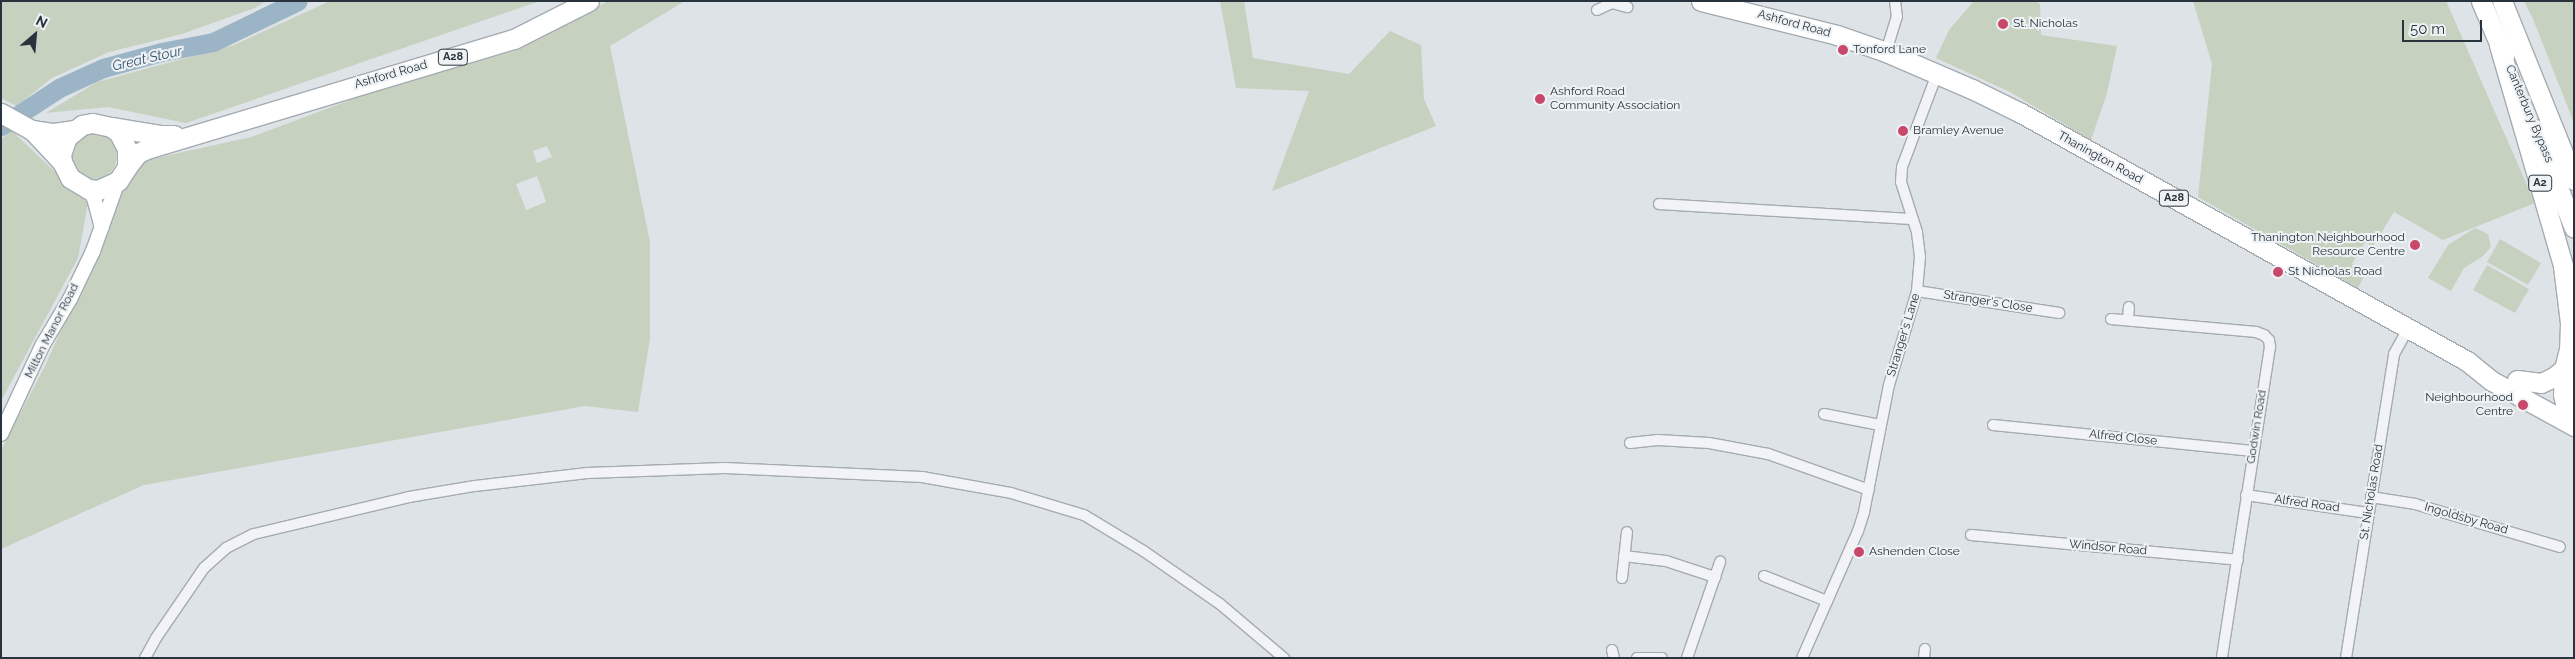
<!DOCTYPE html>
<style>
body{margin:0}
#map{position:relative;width:2575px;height:659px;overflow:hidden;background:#dee3e7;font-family:Raleway,sans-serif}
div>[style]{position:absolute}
.green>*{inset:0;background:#c6d1c0}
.round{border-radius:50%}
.river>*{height:19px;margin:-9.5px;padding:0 9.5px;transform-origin:9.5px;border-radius:9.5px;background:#9bb5c6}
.roads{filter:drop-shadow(1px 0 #a4abb1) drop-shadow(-1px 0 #a4abb1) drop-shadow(0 1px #a4abb1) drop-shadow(0 -1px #a4abb1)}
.street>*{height:10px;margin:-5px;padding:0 5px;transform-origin:5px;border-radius:5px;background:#f1f3f6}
.secondary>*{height:14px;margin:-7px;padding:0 7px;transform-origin:7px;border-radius:7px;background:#fff}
.highway>*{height:19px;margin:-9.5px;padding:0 9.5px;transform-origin:9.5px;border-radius:9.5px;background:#fff}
.dots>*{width:14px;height:14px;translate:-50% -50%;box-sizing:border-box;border:2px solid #eef2f5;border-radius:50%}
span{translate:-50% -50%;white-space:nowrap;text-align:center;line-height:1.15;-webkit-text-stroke:4px #eef2f5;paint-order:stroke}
.shield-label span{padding:1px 4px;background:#eef2f5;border:1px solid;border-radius:4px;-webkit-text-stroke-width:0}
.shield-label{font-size:11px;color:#28333d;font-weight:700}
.street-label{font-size:12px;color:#28333d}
.poi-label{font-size:12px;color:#28333d}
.left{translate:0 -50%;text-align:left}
.right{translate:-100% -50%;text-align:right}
.water-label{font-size:14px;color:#34566f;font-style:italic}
.frame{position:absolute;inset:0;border:2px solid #28333d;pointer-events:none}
.north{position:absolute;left:10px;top:10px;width:50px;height:50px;-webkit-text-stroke:4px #eef2f5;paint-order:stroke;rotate:27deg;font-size:14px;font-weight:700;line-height:20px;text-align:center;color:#28333d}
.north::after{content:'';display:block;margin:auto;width:18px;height:22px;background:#28333d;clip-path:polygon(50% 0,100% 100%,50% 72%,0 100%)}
.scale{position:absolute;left:2402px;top:20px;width:80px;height:22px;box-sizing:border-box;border:2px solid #28333d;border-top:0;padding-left:6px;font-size:15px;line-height:18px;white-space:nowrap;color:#28333d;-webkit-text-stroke:4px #eef2f5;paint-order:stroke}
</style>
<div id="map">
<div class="green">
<i style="clip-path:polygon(1px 1px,266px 1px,255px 8px,182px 34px,109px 52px,52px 78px,17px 106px,1px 98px)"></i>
<i style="clip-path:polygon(330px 1px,540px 1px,186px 123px,108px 107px,46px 113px,97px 82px,234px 45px)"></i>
<i style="clip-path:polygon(evenodd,608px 1px,685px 1px,610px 46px,650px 242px,650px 338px,638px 412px,585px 406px,144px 485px,1px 549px,1px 450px,46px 364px,112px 215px,120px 188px,147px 160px,251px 137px,377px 90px,518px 50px,608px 1px,547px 146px,552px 157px,537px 163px,533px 151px,547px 146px,608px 1px,537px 176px,546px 202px,526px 210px,516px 184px,537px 176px)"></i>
<i style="clip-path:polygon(1220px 1px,1244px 1px,1253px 58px,1349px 74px,1390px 31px,1421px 45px,1424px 99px,1436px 126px,1272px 191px,1309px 91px,1236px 88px)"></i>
<i style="clip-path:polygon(1974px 1px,2035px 1px,2040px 4px,2041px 35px,2117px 46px,2107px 93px,2091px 140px,2010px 92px,1936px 58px,1949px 30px)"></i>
<i style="clip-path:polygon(2193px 1px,2446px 1px,2535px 203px,2443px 240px,2394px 212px,2373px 246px,2365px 242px,2352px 264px,2366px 272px,2358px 288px,2198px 197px,2212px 64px)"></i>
<i style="clip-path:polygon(2524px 1px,2574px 1px,2574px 123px,2533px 19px)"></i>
<i style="clip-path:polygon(12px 131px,88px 203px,78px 258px,1px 401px,1px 139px)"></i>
<i class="round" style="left:71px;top:133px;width:46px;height:46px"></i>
<i style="clip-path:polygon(2475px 228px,2488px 234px,2491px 247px,2483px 256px,2464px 268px,2451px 291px,2428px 278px,2448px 245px)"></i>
<i style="clip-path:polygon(2500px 239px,2541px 263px,2528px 285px,2487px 262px)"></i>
<i style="clip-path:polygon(2487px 265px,2529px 289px,2515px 313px,2473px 290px)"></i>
</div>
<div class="river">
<i style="left:1px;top:126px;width:69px;rotate:-33.2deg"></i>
<i style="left:59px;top:88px;width:48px;rotate:-24.4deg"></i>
<i style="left:103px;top:68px;width:60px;rotate:-15.4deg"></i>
<i style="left:161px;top:52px;width:53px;rotate:-10.9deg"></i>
<i style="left:213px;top:42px;width:94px;rotate:-25.8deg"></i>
</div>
<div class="roads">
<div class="street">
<i style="left:1597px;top:10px;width:17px;rotate:-25deg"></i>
<i style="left:1612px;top:3px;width:16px;rotate:15deg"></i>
<i style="left:1886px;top:52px;width:37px;rotate:-73deg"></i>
<i style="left:1897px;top:17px;width:16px;rotate:-97deg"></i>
<i style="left:1659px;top:204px;width:252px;rotate:3.4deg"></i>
<i style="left:1917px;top:291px;width:144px;rotate:8.8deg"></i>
<i style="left:2111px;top:319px;width:146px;rotate:5.1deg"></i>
<i style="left:2256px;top:332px;width:9px;rotate:21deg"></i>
<i style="left:2264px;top:335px;width:7px;rotate:45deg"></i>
<i style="left:2269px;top:340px;width:7px;rotate:82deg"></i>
<i style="left:2270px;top:347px;width:315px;rotate:98.8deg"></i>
<i style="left:2128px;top:320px;width:13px;rotate:-86deg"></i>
<i style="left:1824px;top:414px;width:57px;rotate:11.1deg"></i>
<i style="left:1993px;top:425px;width:261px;rotate:5.7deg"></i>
<i style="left:1630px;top:443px;width:28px;rotate:-6deg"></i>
<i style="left:1658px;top:440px;width:51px;rotate:3.4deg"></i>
<i style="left:1709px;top:443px;width:60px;rotate:10.6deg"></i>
<i style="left:1768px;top:454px;width:107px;rotate:19.6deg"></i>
<i style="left:2246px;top:495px;width:123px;rotate:8.4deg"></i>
<i style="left:2371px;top:497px;width:45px;rotate:9deg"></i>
<i style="left:2415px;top:504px;width:151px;rotate:16.5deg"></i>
<i style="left:1971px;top:535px;width:268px;rotate:5.3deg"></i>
<i style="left:1624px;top:556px;width:42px;rotate:6.8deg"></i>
<i style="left:1666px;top:561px;width:52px;rotate:18.1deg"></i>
<i style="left:1764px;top:576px;width:68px;rotate:21.6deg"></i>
<i style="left:1622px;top:578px;width:46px;rotate:-83.8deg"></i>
<i style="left:1612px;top:650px;width:8px;rotate:76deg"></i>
<i style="left:145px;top:658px;width:23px;rotate:-61deg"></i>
<i style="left:156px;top:638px;width:85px;rotate:-55.6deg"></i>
<i style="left:204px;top:568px;width:30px;rotate:-42deg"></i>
<i style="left:226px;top:548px;width:31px;rotate:-27deg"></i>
<i style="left:254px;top:534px;width:159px;rotate:-13.4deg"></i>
<i style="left:409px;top:497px;width:67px;rotate:-9.5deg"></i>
<i style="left:475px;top:486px;width:113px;rotate:-6.6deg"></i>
<i style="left:587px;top:473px;width:138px;rotate:-2.1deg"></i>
<i style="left:725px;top:468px;width:197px;rotate:2.6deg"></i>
<i style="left:922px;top:477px;width:90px;rotate:10.2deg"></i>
<i style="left:1011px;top:493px;width:76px;rotate:16.8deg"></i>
<i style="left:1084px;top:515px;width:71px;rotate:31.2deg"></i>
<i style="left:1145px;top:552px;width:91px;rotate:34.7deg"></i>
<i style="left:1220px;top:604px;width:84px;rotate:40.2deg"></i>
<i style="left:1637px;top:658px;width:25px"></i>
<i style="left:1687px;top:658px;width:102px;rotate:-71deg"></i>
<i style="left:1802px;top:658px;width:139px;rotate:-66.2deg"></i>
<i style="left:1858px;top:531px;width:20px;rotate:-72deg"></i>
<i style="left:1864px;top:512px;width:129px;rotate:-78.9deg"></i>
<i style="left:1889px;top:385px;width:98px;rotate:-73.4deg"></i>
<i style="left:1917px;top:291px;width:34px;rotate:-85deg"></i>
<i style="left:1920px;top:257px;width:25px;rotate:-97deg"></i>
<i style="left:1917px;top:232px;width:52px;rotate:-107.7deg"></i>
<i style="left:1901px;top:182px;width:15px;rotate:-86deg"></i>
<i style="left:1902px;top:167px;width:99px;rotate:-69.4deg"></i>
<i style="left:1924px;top:658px;width:9px;rotate:-84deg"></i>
<i style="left:2346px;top:658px;width:308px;rotate:-81deg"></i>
<i style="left:2394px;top:354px;width:29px;rotate:-61deg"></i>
</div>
<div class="secondary">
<i style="left:88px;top:189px;width:11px;rotate:56deg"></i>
<i style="left:94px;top:198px;width:30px;rotate:75deg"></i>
<i style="left:1px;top:434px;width:97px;rotate:-65deg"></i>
<i style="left:42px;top:346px;width:55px;rotate:-59.2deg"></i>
<i style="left:70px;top:299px;width:53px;rotate:-64.4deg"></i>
<i style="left:93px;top:251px;width:74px;rotate:-70.3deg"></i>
</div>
<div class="highway">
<i style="left:1701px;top:1px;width:140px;rotate:14deg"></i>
<i style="left:1837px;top:35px;width:52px;rotate:19.1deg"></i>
<i style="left:1886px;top:52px;width:94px;rotate:23.3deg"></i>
<i style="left:1972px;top:89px;width:55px;rotate:26.1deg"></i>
<i style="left:2021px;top:113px;width:510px;rotate:29.08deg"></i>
<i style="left:2467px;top:361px;width:32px;rotate:39deg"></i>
<i style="left:2492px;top:381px;width:94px;rotate:28.8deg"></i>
<i style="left:2481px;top:1px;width:59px;rotate:66.9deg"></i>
<i style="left:2502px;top:1px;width:193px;rotate:68.1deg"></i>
<i style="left:2499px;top:45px;width:230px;rotate:73.8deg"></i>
<i style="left:2563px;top:266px;width:57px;rotate:83deg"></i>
<i style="left:2570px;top:323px;width:26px;rotate:92deg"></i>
<i style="left:2569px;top:349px;width:21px;rotate:104deg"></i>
<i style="left:2564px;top:369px;width:25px;rotate:92deg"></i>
<i style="left:2563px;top:394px;width:14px;rotate:78deg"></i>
<i style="left:2566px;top:408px;width:14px;rotate:54deg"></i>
<i style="left:1px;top:113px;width:35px;rotate:29deg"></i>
<i style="left:32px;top:130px;width:22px;rotate:8deg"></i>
<i style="left:54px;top:133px;width:19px;rotate:-9deg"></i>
<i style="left:111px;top:127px;width:51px;rotate:9.1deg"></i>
<i style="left:161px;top:135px;width:13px"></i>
<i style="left:2535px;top:129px;width:106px;rotate:68.5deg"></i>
<i style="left:32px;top:130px;width:44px;rotate:46.8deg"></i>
<i style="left:62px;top:162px;width:18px;rotate:63deg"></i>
<i style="left:70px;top:178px;width:21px;rotate:31deg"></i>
<i style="left:88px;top:189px;width:10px;rotate:6deg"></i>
<i style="left:98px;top:190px;width:22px;rotate:-24deg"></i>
<i style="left:118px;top:181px;width:17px;rotate:-57deg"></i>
<i style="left:127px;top:167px;width:18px;rotate:-90deg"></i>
<i style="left:127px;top:149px;width:18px;rotate:-117deg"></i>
<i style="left:119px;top:133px;width:10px;rotate:-143deg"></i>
<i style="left:111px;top:127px;width:19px;rotate:-168deg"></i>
<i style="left:92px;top:123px;width:10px;rotate:169deg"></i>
<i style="left:82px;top:125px;width:19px;rotate:141deg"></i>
<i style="left:67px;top:137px;width:18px;rotate:109deg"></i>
<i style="left:61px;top:154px;width:8px;rotate:83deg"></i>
<i style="left:127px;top:167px;width:18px;rotate:-52deg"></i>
<i style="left:138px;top:153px;width:10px;rotate:-24deg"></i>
<i style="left:147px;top:149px;width:383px;rotate:-16.7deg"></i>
<i style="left:514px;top:39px;width:84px;rotate:-26.9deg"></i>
<i style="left:2517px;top:380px;width:24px;rotate:7deg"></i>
<i style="left:2541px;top:383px;width:14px;rotate:-25deg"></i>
<i style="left:2554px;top:377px;width:13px;rotate:-39deg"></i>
</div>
</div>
<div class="dots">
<i style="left:2003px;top:24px;background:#c8486b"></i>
<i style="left:1843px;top:50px;background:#c8486b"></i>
<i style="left:1540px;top:99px;background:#c8486b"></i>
<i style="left:1903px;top:131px;background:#c8486b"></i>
<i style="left:2415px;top:245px;background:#c8486b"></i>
<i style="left:2278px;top:272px;background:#c8486b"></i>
<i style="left:2523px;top:405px;background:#c8486b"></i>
<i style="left:1859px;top:552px;background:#c8486b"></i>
</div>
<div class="shield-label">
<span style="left:453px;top:57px">A28</span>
<span style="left:2540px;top:183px">A2</span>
<span style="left:2174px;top:198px">A28</span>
</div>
<div class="street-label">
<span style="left:1794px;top:24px;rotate:15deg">Ashford Road</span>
<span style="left:391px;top:75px;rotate:-16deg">Ashford Road</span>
<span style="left:2529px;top:114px;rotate:67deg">Canterbury Bypass</span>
<span style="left:2100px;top:158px;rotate:29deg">Thanington Road</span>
<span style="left:1988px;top:302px;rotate:9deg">Stranger's Close</span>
<span style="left:52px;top:331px;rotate:-63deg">Milton Manor Road</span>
<span style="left:1904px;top:335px;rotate:-73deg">Stranger's Lane</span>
<span style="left:2257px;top:427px;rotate:-81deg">Godwin Road</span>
<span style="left:2123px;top:438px;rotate:6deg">Alfred Close</span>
<span style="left:2372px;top:492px;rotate:-81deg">St. Nicholas Road</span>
<span style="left:2307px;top:504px;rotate:8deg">Alfred Road</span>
<span style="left:2466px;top:519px;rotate:16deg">Ingoldsby Road</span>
<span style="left:2108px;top:548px;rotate:5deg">Windsor Road</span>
</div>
<div class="poi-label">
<span class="left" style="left:2013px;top:24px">St. Nicholas</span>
<span class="left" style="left:1853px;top:50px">Tonford Lane</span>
<span class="left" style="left:1550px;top:99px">Ashford Road<br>Community Association</span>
<span class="left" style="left:1913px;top:131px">Bramley Avenue</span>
<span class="right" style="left:2405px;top:245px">Thanington Neighbourhood<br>Resource Centre</span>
<span class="left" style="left:2288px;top:272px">St Nicholas Road</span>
<span class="right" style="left:2513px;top:405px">Neighbourhood<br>Centre</span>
<span class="left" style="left:1869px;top:552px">Ashenden Close</span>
</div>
<div class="water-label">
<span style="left:147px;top:58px;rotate:-13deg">Great Stour</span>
</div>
<div class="frame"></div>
<div class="north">N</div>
<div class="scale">50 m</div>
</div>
